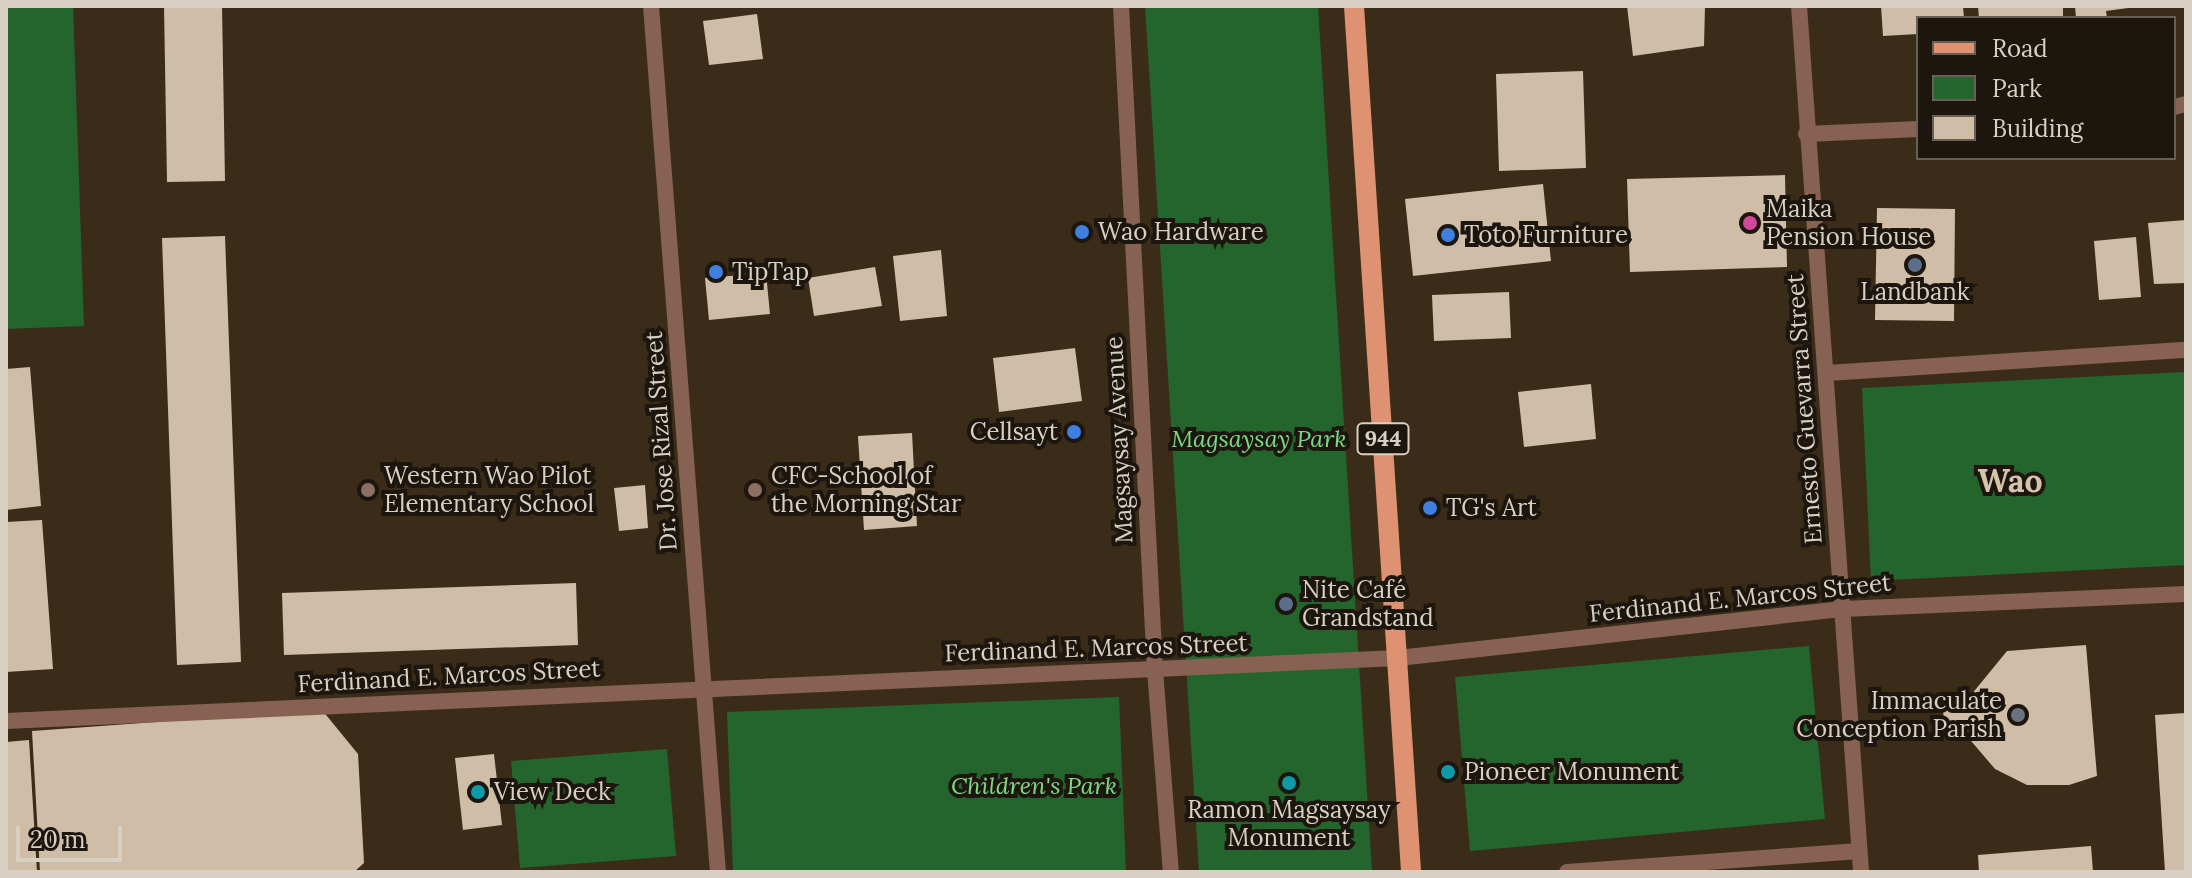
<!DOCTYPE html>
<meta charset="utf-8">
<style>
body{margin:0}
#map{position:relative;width:2192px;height:878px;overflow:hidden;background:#3b2c19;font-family:Lora,serif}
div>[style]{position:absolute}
.green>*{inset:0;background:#24652d}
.building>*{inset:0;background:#d0bda7}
.minor>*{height:16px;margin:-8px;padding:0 8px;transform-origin:8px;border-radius:8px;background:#876252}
.primary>*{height:20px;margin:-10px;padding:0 10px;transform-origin:10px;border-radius:10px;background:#de9271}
.dots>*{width:22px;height:22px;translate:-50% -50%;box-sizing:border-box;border:4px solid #1c160e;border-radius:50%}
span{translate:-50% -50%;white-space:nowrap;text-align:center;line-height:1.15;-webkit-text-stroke:8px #1c160e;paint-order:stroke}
.shield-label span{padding:2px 6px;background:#1c160e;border:2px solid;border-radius:6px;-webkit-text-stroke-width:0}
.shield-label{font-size:22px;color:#d9d0c4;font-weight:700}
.poi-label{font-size:24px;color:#d9d0c4}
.left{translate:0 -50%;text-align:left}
.right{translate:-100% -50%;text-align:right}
.street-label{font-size:24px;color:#d9d0c4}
.park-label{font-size:24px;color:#7bdb84;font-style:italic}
.district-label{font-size:32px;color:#d6c3ac;font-weight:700}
.frame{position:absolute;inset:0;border:8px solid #d9d0c4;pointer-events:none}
.legend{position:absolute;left:1916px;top:16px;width:260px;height:144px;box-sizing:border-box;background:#1c160e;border:2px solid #686057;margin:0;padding:10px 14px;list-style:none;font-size:24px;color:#d9d0c4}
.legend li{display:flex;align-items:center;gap:16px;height:40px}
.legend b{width:40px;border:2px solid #686057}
.scale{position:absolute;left:16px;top:826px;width:106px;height:36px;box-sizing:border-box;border:4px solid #d9d0c4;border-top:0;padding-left:10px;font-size:24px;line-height:28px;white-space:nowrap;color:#d9d0c4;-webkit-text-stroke:6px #1c160e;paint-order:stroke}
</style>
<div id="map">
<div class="green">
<i style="clip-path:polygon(6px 6px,73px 6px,84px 326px,6px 329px)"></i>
<i style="clip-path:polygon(1145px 6px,1318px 6px,1372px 872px,1199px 872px)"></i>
<i style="clip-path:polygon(2186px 372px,2186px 565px,1871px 581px,1862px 388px)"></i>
<i style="clip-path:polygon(1809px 646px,1825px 819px,1470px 851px,1455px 677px)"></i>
<i style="clip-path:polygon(1119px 697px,1126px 872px,733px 872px,727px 712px)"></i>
<i style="clip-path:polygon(667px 749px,676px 856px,520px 868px,511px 761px)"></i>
</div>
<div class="building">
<i style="clip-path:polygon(164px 6px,222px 6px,225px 181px,167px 182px)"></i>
<i style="clip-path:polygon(1627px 6px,1705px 6px,1704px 46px,1633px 56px)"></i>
<i style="clip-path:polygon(1881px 6px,1963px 6px,1964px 18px,1918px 18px,1918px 34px,1883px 36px)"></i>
<i style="clip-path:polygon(1978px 6px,2063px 6px,2063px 18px,1979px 18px)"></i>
<i style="clip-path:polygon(2075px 6px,2128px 6px,2128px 8px,2106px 11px,2107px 18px,2076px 18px)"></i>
<i style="clip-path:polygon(757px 14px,763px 59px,709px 65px,703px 21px)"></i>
<i style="clip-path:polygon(1583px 71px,1586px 168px,1499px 171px,1496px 74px)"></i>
<i style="clip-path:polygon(1785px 175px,1787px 267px,1630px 272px,1627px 179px)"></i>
<i style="clip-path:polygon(1543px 184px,1551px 261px,1413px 276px,1405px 199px)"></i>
<i style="clip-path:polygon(1877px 208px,1955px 209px,1954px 321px,1875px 320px)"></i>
<i style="clip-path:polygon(2186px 220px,2186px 283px,2154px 284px,2148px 223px)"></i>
<i style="clip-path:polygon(225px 236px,241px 662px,177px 665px,162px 238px)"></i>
<i style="clip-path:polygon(2136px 237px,2141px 297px,2099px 300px,2094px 241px)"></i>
<i style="clip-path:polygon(941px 250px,947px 316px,900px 321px,893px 256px)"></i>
<i style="clip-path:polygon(875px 267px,882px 306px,814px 316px,808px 278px)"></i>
<i style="clip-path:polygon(766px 273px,770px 314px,709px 320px,705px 278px)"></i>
<i style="clip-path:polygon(1509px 292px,1511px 338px,1434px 341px,1432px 295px)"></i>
<i style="clip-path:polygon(1075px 348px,1082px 401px,999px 412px,993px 358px)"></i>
<i style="clip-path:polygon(30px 367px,41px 506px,6px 510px,6px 369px)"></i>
<i style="clip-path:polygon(1591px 384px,1596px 439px,1524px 447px,1518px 392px)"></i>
<i style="clip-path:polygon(912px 433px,917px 526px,864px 530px,858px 436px)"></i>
<i style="clip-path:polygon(645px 485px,648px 528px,619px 531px,614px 488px)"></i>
<i style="clip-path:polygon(42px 520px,53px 669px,6px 672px,6px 522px)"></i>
<i style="clip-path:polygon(576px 583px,578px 645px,284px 655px,282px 593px)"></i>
<i style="clip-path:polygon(2086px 645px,2097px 776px,2069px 785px,2027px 785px,1995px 769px,1966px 735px,1945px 736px,1942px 696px,1971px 695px,2007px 651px)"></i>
<i style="clip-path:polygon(322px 710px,358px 754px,364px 863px,354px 872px,40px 872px,32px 731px)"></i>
<i style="clip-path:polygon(2186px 713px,2186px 872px,2165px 872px,2155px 715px)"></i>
<i style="clip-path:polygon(29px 740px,37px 872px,6px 872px,6px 742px)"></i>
<i style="clip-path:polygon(494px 754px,502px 825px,463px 830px,455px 758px)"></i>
<i style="clip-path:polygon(2091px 846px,2093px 872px,1979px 872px,1978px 855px)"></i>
</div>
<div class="minor">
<i style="left:651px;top:6px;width:869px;rotate:85.58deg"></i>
<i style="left:1121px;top:6px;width:665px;rotate:87.07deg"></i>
<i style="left:1155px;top:670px;width:203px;rotate:85.5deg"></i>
<i style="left:1799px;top:6px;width:868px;rotate:85.9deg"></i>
<i style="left:2174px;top:107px;width:12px;rotate:-14deg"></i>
<i style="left:1806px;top:134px;width:112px;rotate:-2.6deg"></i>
<i style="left:1827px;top:373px;width:360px;rotate:-3.7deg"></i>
<i style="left:6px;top:721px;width:1393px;rotate:-2.59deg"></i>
<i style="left:1398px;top:658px;width:448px;rotate:-6.3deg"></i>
<i style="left:1843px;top:609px;width:343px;rotate:-2.5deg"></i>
<i style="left:1567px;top:872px;width:293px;rotate:-4.1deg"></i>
</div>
<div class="primary">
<i style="left:1354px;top:6px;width:868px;rotate:86.23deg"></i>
</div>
<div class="dots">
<i style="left:1750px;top:223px;background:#d1479c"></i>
<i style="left:1082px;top:232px;background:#3f7fe0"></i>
<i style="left:1448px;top:235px;background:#3f7fe0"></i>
<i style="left:1915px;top:265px;background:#5c6f8a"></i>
<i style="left:716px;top:272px;background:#3f7fe0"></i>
<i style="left:1074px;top:432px;background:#3f7fe0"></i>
<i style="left:368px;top:490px;background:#8d6e63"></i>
<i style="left:755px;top:490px;background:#8d6e63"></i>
<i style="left:1430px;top:508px;background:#3f7fe0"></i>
<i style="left:1286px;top:604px;background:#5c6f8a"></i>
<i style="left:2018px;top:715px;background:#6b7280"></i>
<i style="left:1448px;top:772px;background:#0f9aa8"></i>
<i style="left:1289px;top:783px;background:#0f9aa8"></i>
<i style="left:478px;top:792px;background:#0f9aa8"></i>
</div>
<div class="shield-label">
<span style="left:1383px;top:439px">944</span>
</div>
<div class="poi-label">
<span class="left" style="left:1766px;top:223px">Maika<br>Pension House</span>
<span class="left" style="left:1098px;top:232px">Wao Hardware</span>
<span class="left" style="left:1464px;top:235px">Toto Furniture</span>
<span class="left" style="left:732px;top:272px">TipTap</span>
<span style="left:1915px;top:292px">Landbank</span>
<span class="right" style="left:1058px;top:432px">Cellsayt</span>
<span class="left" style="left:384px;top:490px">Western Wao Pilot<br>Elementary School</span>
<span class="left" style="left:771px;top:490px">CFC-School of<br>the Morning Star</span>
<span class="left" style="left:1446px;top:508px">TG's Art</span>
<span class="left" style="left:1302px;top:604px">Nite Café<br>Grandstand</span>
<span class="right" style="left:2002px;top:715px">Immaculate<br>Conception Parish</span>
<span class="left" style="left:1464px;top:772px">Pioneer Monument</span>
<span class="left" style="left:494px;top:792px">View Deck</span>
<span style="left:1289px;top:824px">Ramon Magsaysay<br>Monument</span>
</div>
<div class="street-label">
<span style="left:1804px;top:409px;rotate:-94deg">Ernesto Guevarra Street</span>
<span style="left:1119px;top:440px;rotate:-93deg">Magsaysay Avenue</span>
<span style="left:661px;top:441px;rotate:-94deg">Dr. Jose Rizal Street</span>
<span style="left:1740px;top:598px;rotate:-6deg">Ferdinand E. Marcos Street</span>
<span style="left:1096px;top:648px;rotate:-2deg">Ferdinand E. Marcos Street</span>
<span style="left:449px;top:676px;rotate:-3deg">Ferdinand E. Marcos Street</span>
</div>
<div class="park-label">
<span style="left:1259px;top:439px">Magsaysay Park</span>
<span style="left:1034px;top:786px">Children's Park</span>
</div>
<div class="district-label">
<span style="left:2010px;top:481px">Wao</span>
</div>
<div class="frame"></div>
<ul class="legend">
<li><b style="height:10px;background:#de9271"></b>Road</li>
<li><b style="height:22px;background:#24652d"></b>Park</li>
<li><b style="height:22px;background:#d0bda7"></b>Building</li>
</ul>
<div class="scale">20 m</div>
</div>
